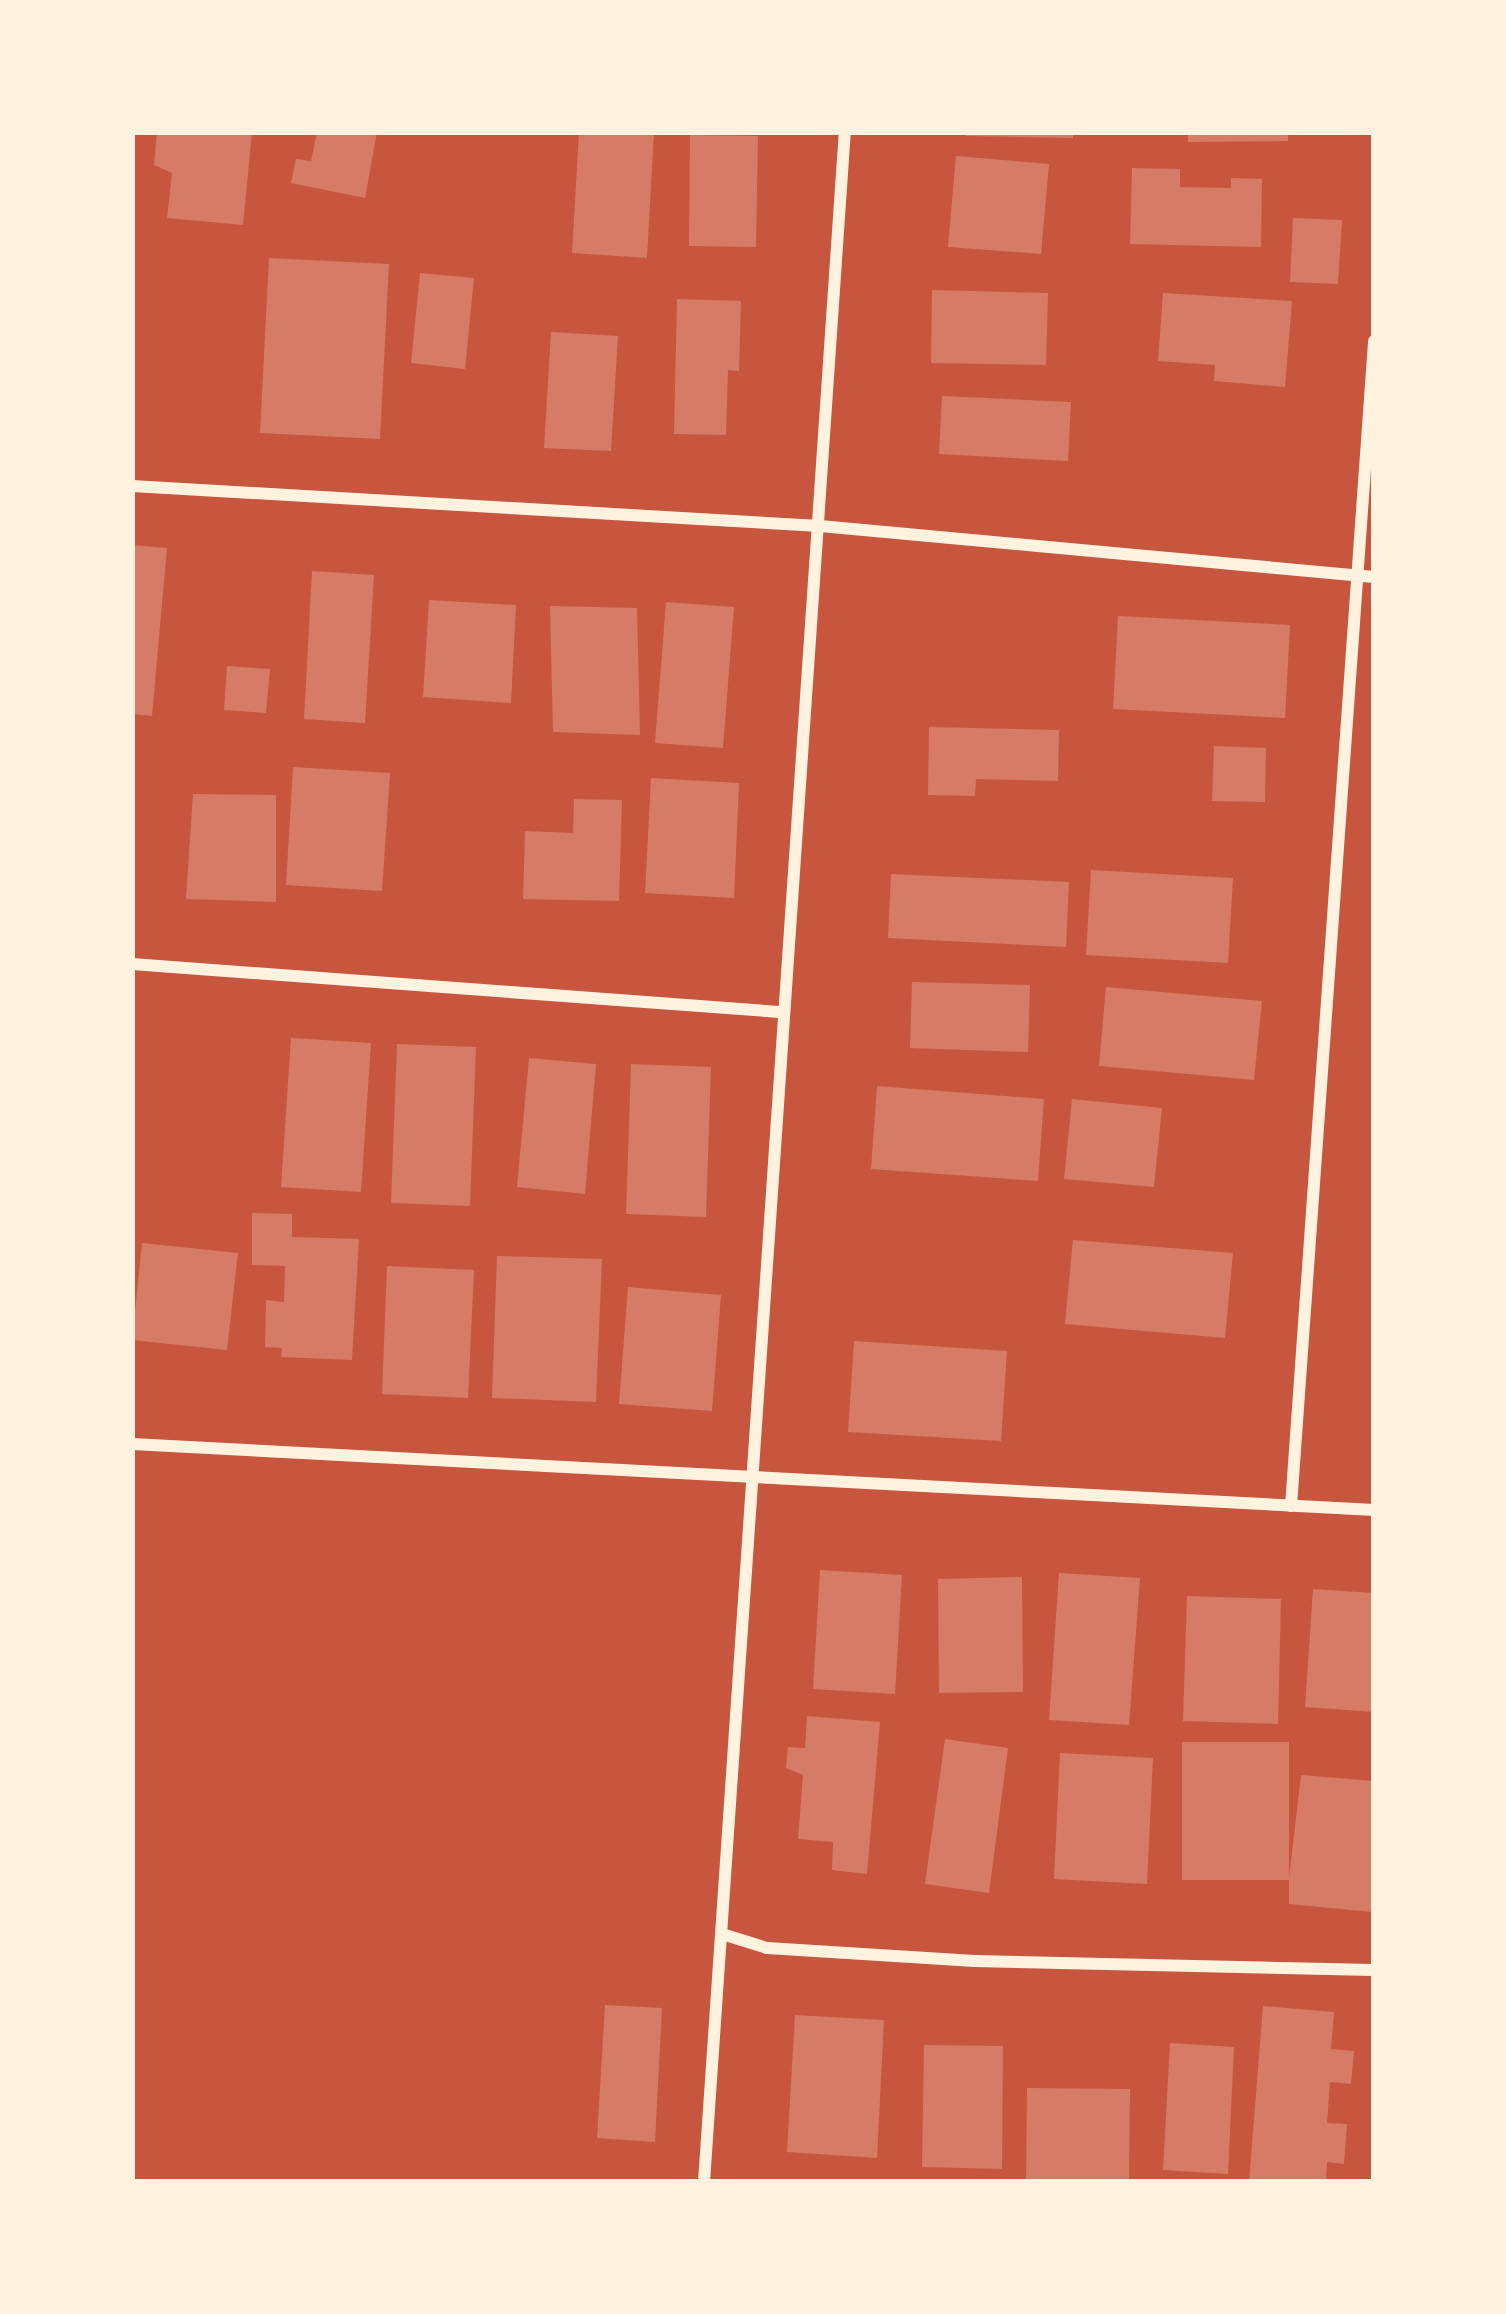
<!DOCTYPE html>
<style>
body{margin:0}
#map{position:relative;width:1506px;height:2314px;overflow:hidden;background:#c8553d;font-family:"Source Sans 3",sans-serif}
div>[style]{position:absolute}
.building>*{inset:0;background:#d67c66}
.minor>*{height:12px;margin:-6px;padding:0 6px;transform-origin:6px;border-radius:6px;background:#fff3e0}
span{translate:-50% -50%;white-space:nowrap;text-align:center;line-height:1.15;-webkit-text-stroke:9px #fff3e0;paint-order:stroke}
.frame{position:absolute;inset:0;border:135px solid #fff3e0;pointer-events:none}
</style>
<div id="map">
<div class="building">
<i style="clip-path:polygon(157px 132px,252px 132px,243px 225px,167px 218px,172px 173px,154px 165px)"></i>
<i style="clip-path:polygon(317px 132px,377px 132px,365px 198px,291px 183px,296px 159px,311px 161px)"></i>
<i style="clip-path:polygon(579px 132px,654px 132px,647px 258px,572px 253px)"></i>
<i style="clip-path:polygon(966px 132px,1073px 132px,1073px 138px,966px 136px)"></i>
<i style="clip-path:polygon(1188px 132px,1288px 132px,1288px 141px,1188px 142px)"></i>
<i style="clip-path:polygon(690px 135px,758px 136px,756px 247px,689px 246px)"></i>
<i style="clip-path:polygon(956px 156px,1049px 164px,1041px 254px,948px 247px)"></i>
<i style="clip-path:polygon(1132px 168px,1180px 169px,1180px 187px,1231px 188px,1231px 178px,1262px 179px,1261px 247px,1130px 244px)"></i>
<i style="clip-path:polygon(1293px 218px,1342px 220px,1338px 284px,1290px 282px)"></i>
<i style="clip-path:polygon(269px 258px,389px 264px,380px 439px,260px 433px)"></i>
<i style="clip-path:polygon(420px 273px,474px 278px,465px 369px,411px 363px)"></i>
<i style="clip-path:polygon(932px 290px,1048px 293px,1046px 365px,931px 363px)"></i>
<i style="clip-path:polygon(1163px 293px,1292px 301px,1285px 387px,1214px 381px,1215px 365px,1158px 361px)"></i>
<i style="clip-path:polygon(677px 299px,741px 301px,739px 371px,728px 370px,726px 435px,674px 434px)"></i>
<i style="clip-path:polygon(551px 332px,618px 336px,611px 451px,544px 448px)"></i>
<i style="clip-path:polygon(942px 396px,1071px 402px,1068px 461px,939px 454px)"></i>
<i style="clip-path:polygon(132px 545px,167px 548px,152px 716px,132px 714px)"></i>
<i style="clip-path:polygon(312px 571px,374px 575px,365px 723px,304px 719px)"></i>
<i style="clip-path:polygon(429px 600px,516px 605px,511px 703px,423px 697px)"></i>
<i style="clip-path:polygon(666px 602px,734px 607px,723px 748px,655px 743px)"></i>
<i style="clip-path:polygon(550px 606px,637px 608px,640px 735px,553px 732px)"></i>
<i style="clip-path:polygon(1118px 616px,1290px 625px,1285px 718px,1113px 709px)"></i>
<i style="clip-path:polygon(227px 666px,270px 669px,266px 713px,224px 710px)"></i>
<i style="clip-path:polygon(929px 727px,1059px 730px,1058px 781px,976px 779px,975px 796px,928px 795px)"></i>
<i style="clip-path:polygon(1214px 746px,1266px 748px,1265px 802px,1212px 801px)"></i>
<i style="clip-path:polygon(293px 767px,390px 773px,382px 891px,286px 885px)"></i>
<i style="clip-path:polygon(651px 778px,739px 783px,734px 898px,645px 893px)"></i>
<i style="clip-path:polygon(193px 794px,276px 795px,276px 902px,186px 899px)"></i>
<i style="clip-path:polygon(574px 799px,622px 800px,619px 901px,523px 899px,525px 831px,573px 833px)"></i>
<i style="clip-path:polygon(1091px 870px,1233px 878px,1228px 963px,1086px 955px)"></i>
<i style="clip-path:polygon(891px 874px,1069px 882px,1066px 947px,888px 938px)"></i>
<i style="clip-path:polygon(912px 982px,1030px 985px,1028px 1052px,910px 1048px)"></i>
<i style="clip-path:polygon(1106px 987px,1262px 1001px,1254px 1080px,1099px 1066px)"></i>
<i style="clip-path:polygon(291px 1038px,371px 1043px,361px 1192px,281px 1187px)"></i>
<i style="clip-path:polygon(397px 1044px,476px 1047px,470px 1206px,391px 1203px)"></i>
<i style="clip-path:polygon(529px 1058px,596px 1064px,585px 1194px,517px 1187px)"></i>
<i style="clip-path:polygon(631px 1064px,711px 1067px,706px 1217px,626px 1214px)"></i>
<i style="clip-path:polygon(877px 1086px,1044px 1099px,1038px 1181px,871px 1169px)"></i>
<i style="clip-path:polygon(1072px 1099px,1162px 1108px,1154px 1187px,1064px 1179px)"></i>
<i style="clip-path:polygon(252px 1213px,292px 1214px,292px 1237px,359px 1239px,352px 1360px,281px 1357px,282px 1348px,265px 1347px,266px 1300px,284px 1302px,285px 1266px,252px 1265px)"></i>
<i style="clip-path:polygon(1073px 1240px,1233px 1253px,1225px 1338px,1065px 1324px)"></i>
<i style="clip-path:polygon(142px 1243px,238px 1253px,227px 1350px,132px 1340px)"></i>
<i style="clip-path:polygon(497px 1256px,602px 1259px,596px 1402px,492px 1398px)"></i>
<i style="clip-path:polygon(387px 1266px,474px 1270px,468px 1398px,382px 1394px)"></i>
<i style="clip-path:polygon(628px 1287px,721px 1295px,712px 1411px,619px 1404px)"></i>
<i style="clip-path:polygon(854px 1341px,1007px 1351px,1001px 1441px,848px 1432px)"></i>
<i style="clip-path:polygon(820px 1570px,902px 1575px,895px 1694px,813px 1689px)"></i>
<i style="clip-path:polygon(1059px 1573px,1140px 1578px,1129px 1725px,1049px 1720px)"></i>
<i style="clip-path:polygon(1022px 1577px,1023px 1692px,939px 1693px,938px 1579px)"></i>
<i style="clip-path:polygon(1313px 1589px,1374px 1593px,1374px 1712px,1305px 1707px)"></i>
<i style="clip-path:polygon(1187px 1596px,1281px 1599px,1278px 1724px,1183px 1721px)"></i>
<i style="clip-path:polygon(807px 1716px,880px 1722px,867px 1874px,832px 1870px,833px 1842px,798px 1839px,803px 1775px,786px 1768px,788px 1747px,805px 1748px)"></i>
<i style="clip-path:polygon(945px 1739px,1008px 1748px,989px 1893px,925px 1884px)"></i>
<i style="clip-path:polygon(1182px 1742px,1289px 1742px,1289px 1878px,1301px 1775px,1374px 1781px,1372px 1912px,1289px 1904px,1289px 1880px,1182px 1880px)"></i>
<i style="clip-path:polygon(1060px 1753px,1153px 1758px,1147px 1884px,1054px 1879px)"></i>
<i style="clip-path:polygon(605px 2005px,662px 2008px,655px 2142px,597px 2138px)"></i>
<i style="clip-path:polygon(1263px 2006px,1334px 2012px,1331px 2049px,1354px 2051px,1351px 2084px,1330px 2082px,1327px 2123px,1347px 2124px,1344px 2164px,1327px 2162px,1326px 2182px,1249px 2182px)"></i>
<i style="clip-path:polygon(795px 2015px,884px 2020px,877px 2158px,787px 2152px)"></i>
<i style="clip-path:polygon(1170px 2043px,1234px 2047px,1228px 2174px,1163px 2170px)"></i>
<i style="clip-path:polygon(924px 2045px,1003px 2046px,1002px 2169px,922px 2167px)"></i>
<i style="clip-path:polygon(1027px 2088px,1130px 2089px,1129px 2182px,1026px 2182px)"></i>
</div>
<div class="minor">
<i style="left:132px;top:486px;width:689px;rotate:3.33deg"></i>
<i style="left:820px;top:526px;width:556px;rotate:5.26deg"></i>
<i style="left:132px;top:964px;width:649px;rotate:4.24deg"></i>
<i style="left:132px;top:1444px;width:1244px;rotate:3.04deg"></i>
<i style="left:1291px;top:1506px;width:1168px;rotate:-85.92deg"></i>
<i style="left:722px;top:1934px;width:47px;rotate:17.3deg"></i>
<i style="left:767px;top:1948px;width:208px;rotate:3.6deg"></i>
<i style="left:975px;top:1961px;width:399px;rotate:1.3deg"></i>
<i style="left:704px;top:2182px;width:2055px;rotate:-86.07deg"></i>
</div>
<div class="frame"></div>
</div>
